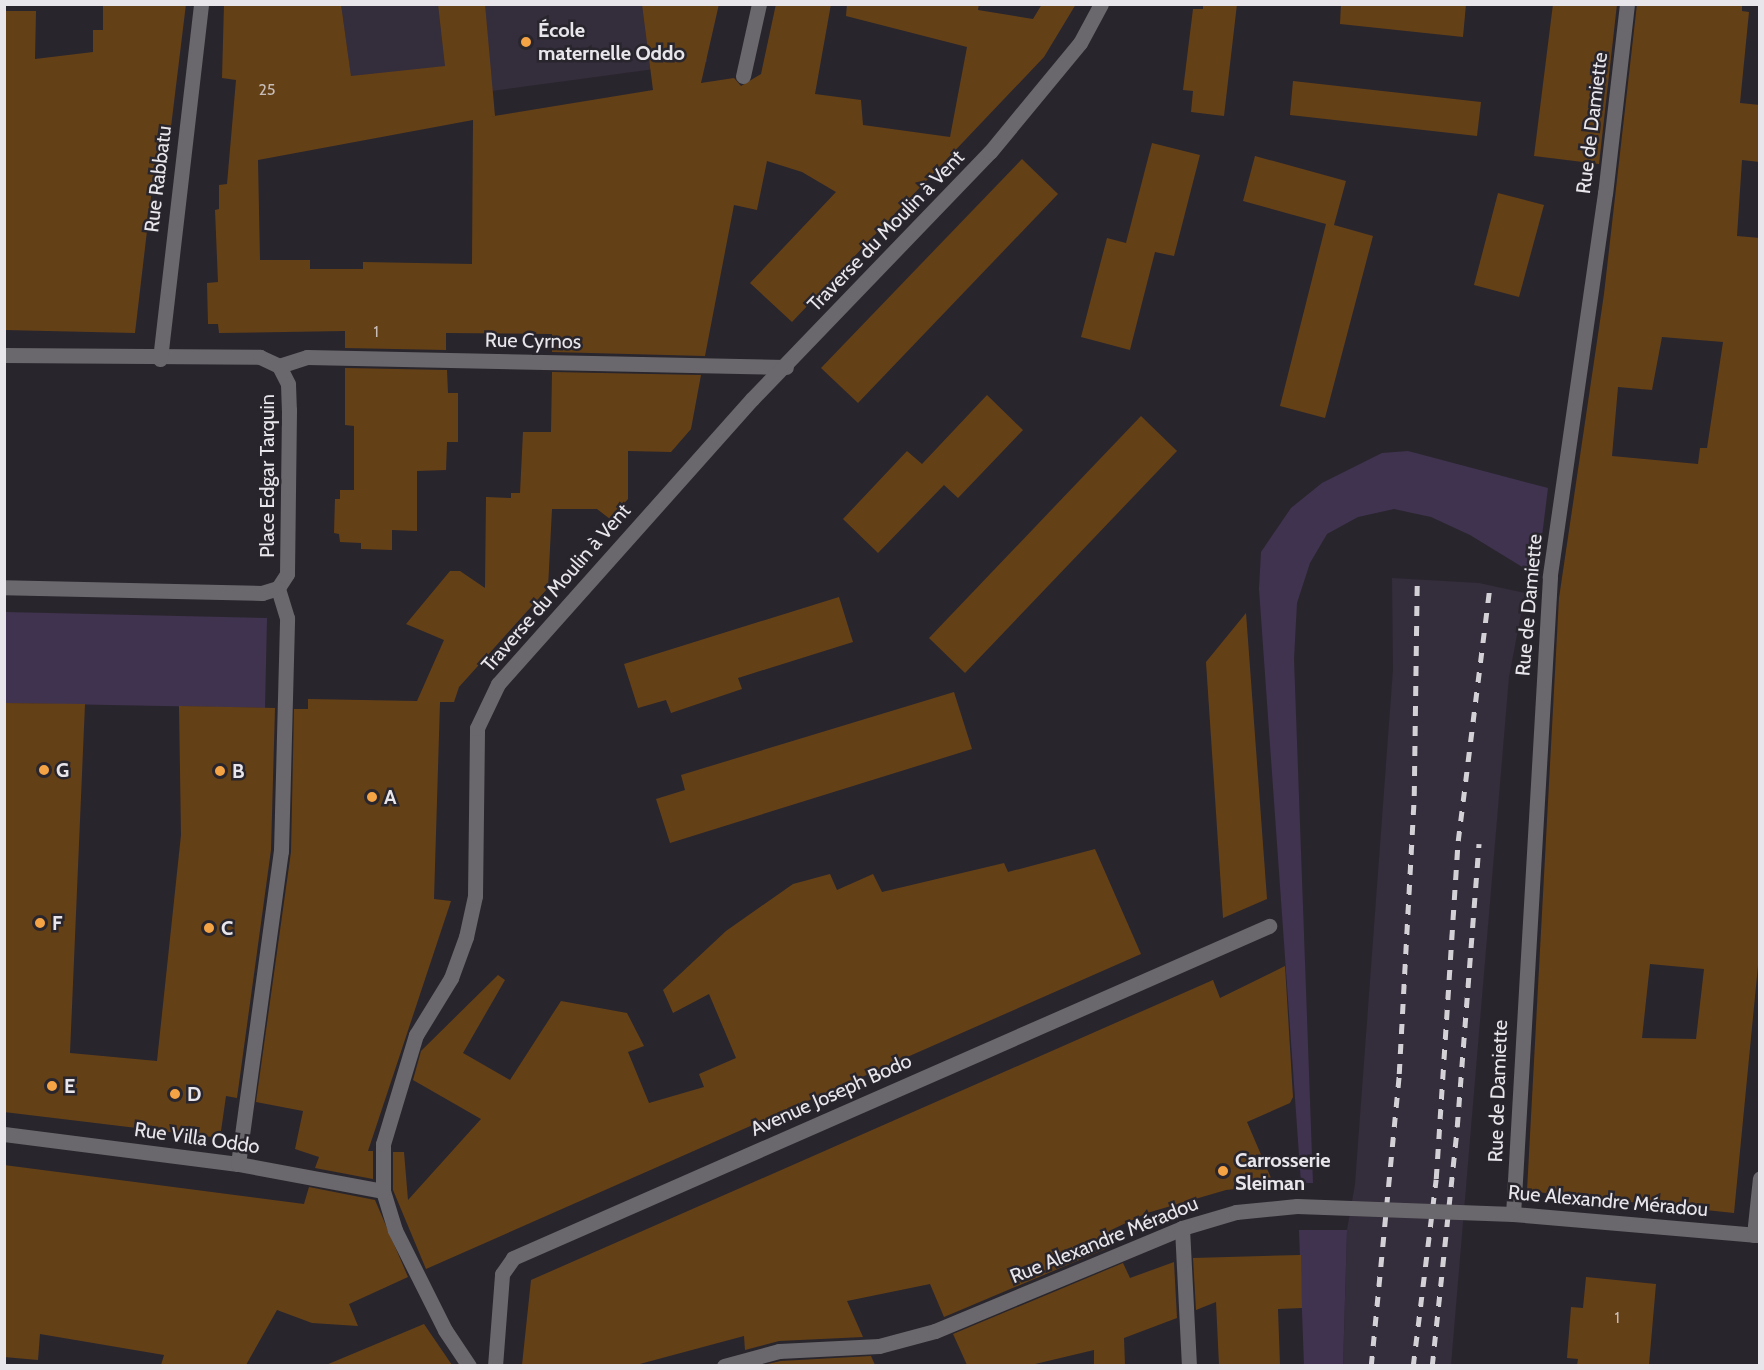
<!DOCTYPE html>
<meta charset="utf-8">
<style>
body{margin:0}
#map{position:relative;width:1764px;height:1370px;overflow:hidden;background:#29252d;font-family:Cabin,sans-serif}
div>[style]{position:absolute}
.built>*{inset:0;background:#342d3b}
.green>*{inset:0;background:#40334f}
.building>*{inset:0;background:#644017}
.minor>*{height:15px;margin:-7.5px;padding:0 7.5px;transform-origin:7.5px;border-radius:7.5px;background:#6a686c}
.rail>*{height:4.5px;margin-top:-2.25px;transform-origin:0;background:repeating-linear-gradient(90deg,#d3d0d6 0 10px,transparent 0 20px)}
.minor-bridge>*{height:15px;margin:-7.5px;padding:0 7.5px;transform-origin:7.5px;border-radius:7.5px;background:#6a686c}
.dots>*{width:16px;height:16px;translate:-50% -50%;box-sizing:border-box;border:3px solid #29252d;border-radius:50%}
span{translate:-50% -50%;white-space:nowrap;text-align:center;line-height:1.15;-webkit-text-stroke:5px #29252d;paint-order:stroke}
.number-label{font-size:16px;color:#c7bcb6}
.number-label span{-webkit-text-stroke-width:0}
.poi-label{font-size:20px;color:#e8e6eb;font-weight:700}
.left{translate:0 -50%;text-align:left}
.street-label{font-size:20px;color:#e8e6eb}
.frame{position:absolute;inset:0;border:6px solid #e8e6eb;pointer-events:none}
</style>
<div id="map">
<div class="built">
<i style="clip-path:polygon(341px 5px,719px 5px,703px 30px,707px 62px,492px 91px,457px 65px,351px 77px)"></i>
<i style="clip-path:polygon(1392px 578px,1479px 583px,1525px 593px,1509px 677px,1451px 1365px,1343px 1366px,1347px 1230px,1355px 1184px,1393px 669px)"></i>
</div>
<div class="green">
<i style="clip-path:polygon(1408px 451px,1548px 488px,1537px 576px,1470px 535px,1431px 517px,1394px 509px,1358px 517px,1327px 534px,1310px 563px,1297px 603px,1294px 659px,1313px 1183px,1301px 1183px,1259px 589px,1261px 552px,1291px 508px,1322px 483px,1382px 453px)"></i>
<i style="clip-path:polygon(5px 612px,267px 618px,265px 708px,5px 703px)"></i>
<i style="clip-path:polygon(1299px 1230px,1347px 1230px,1343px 1365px,1304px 1365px)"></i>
</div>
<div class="building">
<i style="clip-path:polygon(103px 4px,186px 4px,165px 176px,153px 180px,135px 333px,4px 330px,4px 11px,36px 11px,35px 59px,93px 52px,93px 30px,103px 30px)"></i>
<i style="clip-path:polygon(evenodd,224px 4px,341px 4px,351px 76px,445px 66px,438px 4px,485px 4px,495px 116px,488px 117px,653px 90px,642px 4px,719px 4px,701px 83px,734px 78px,741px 86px,761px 74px,776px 4px,831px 4px,815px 94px,861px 100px,863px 125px,950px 137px,967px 47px,846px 16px,847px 4px,979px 4px,978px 10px,1033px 19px,1042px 4px,1076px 4px,1044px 57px,792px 322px,750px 283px,836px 192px,802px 172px,767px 161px,757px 210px,734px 205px,705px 356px,552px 352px,552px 334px,446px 333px,446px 350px,345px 348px,345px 331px,219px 333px,218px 324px,208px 324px,207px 283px,218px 282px,215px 210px,219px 209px,219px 185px,227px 184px,236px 80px,222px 78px,224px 4px,473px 120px,472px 264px,363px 262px,363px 269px,310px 269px,310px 260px,260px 260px,258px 160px,473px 120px)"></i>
<i style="clip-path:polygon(1203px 4px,1237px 4px,1224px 116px,1191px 112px,1193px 91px,1183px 90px,1193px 9px,1203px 9px)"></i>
<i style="clip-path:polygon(1341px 4px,1466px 4px,1463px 37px,1340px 24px)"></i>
<i style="clip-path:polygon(1553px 4px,1617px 4px,1599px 164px,1534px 156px)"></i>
<i style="clip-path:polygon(evenodd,1637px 4px,1742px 4px,1742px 11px,1749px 12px,1740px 103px,1760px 105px,1760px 162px,1742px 160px,1737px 236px,1760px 238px,1760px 945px,1734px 1213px,1527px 1191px,1559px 598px,1604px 294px,1637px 4px,1662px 337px,1723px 342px,1707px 448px,1700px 448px,1698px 464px,1612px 456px,1618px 387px,1652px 390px,1662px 337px,1637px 4px,1650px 964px,1704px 969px,1696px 1039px,1642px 1038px,1650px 964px)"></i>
<i style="clip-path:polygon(1293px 81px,1481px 102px,1477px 136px,1290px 115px)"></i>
<i style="clip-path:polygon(1152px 143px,1200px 155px,1174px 256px,1155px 252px,1130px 350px,1081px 337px,1107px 238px,1126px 243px)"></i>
<i style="clip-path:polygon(1255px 156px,1346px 181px,1334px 225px,1373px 236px,1325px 418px,1280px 406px,1326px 224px,1243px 201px)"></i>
<i style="clip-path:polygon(1022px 159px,1058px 194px,858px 403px,821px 368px)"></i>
<i style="clip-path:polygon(1498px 193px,1544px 205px,1519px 297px,1474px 285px)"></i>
<i style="clip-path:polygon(345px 368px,447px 370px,448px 393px,458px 393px,458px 442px,447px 442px,446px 470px,417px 471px,417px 531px,392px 530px,392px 550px,361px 549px,361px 543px,340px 542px,339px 534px,334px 533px,335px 499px,340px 499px,340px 490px,354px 490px,354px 426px,345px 425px)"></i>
<i style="clip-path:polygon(552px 372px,701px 375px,691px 429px,671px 452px,628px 451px,628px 499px,610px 519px,597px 509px,552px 509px,548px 588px,459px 687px,454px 702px,440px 702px,434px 899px,451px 901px,368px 1151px,373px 1151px,373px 1179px,315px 1168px,319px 1157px,295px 1149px,303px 1111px,256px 1102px,291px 852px,294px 709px,308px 709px,308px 699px,417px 701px,444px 640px,406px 624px,450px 571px,460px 571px,485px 588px,486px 497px,511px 498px,511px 493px,520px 493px,523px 432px,551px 432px)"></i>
<i style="clip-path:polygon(987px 395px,1023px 430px,958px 498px,944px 485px,878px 553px,843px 519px,907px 451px,922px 464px)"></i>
<i style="clip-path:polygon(1141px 416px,1177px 451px,965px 673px,929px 638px)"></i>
<i style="clip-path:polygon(839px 597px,853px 642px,738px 678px,742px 689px,671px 713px,666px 700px,638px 708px,624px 664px)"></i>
<i style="clip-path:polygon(1246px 613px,1267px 899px,1223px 918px,1206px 662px)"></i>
<i style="clip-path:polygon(954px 692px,972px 749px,670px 843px,656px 799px,685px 790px,681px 775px)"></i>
<i style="clip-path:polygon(4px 703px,85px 704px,70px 1053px,157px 1061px,181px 835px,179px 706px,275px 708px,271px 850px,237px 1098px,226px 1096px,220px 1138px,4px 1112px)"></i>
<i style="clip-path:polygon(1095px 849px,1141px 954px,426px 1269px,393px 1190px,393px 1152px,404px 1152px,408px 1200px,481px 1119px,413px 1080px,421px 1051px,498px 975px,505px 980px,463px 1053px,510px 1080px,561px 1001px,627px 1013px,644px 1046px,628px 1052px,649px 1103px,704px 1087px,699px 1074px,736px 1058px,709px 994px,673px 1013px,663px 990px,726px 931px,793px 884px,830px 874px,837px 890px,873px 874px,882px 892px,1004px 863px,1008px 872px)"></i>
<i style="clip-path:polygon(1285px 966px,1293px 1097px,1290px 1103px,1247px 1122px,1274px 1185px,1226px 1190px,1147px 1213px,1109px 1231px,1115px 1245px,944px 1317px,930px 1284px,847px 1301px,863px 1337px,779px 1341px,745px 1350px,744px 1336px,636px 1365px,522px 1365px,531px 1280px,1213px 980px,1220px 998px)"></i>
<i style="clip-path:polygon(4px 1165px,304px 1204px,309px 1187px,375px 1200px,408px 1277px,349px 1304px,358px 1326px,312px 1323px,277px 1310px,246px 1365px,161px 1365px,164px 1355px,40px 1334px,38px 1360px,4px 1357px)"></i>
<i style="clip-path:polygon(1301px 1255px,1302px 1308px,1278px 1309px,1280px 1365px,1219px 1365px,1216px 1302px,1196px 1310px,1193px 1258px)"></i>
<i style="clip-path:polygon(1174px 1262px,1177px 1318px,1124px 1338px,1125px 1365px,1094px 1365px,1094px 1350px,1031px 1365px,967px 1365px,953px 1334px,1123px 1263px,1130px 1278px)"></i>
<i style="clip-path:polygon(1586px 1277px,1656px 1284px,1649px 1365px,1577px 1365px,1578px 1359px,1567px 1358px,1571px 1307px,1583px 1308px)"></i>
<i style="clip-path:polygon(424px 1324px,452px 1365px,326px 1365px)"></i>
<i style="clip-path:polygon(871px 1356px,875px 1365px,763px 1365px,781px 1361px)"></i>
</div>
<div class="minor">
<i style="left:1627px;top:4px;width:190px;rotate:96.6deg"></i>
<i style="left:1605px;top:193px;width:388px;rotate:98.2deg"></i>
<i style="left:1550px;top:577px;width:638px;rotate:93.32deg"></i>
<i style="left:1513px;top:1214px;width:248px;rotate:4.9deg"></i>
<i style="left:743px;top:76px;width:74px;rotate:-77.5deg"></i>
<i style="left:4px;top:355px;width:256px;rotate:0.4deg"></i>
<i style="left:260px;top:357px;width:21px;rotate:25deg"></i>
<i style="left:279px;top:366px;width:20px;rotate:63deg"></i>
<i style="left:288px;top:384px;width:26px;rotate:88deg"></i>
<i style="left:289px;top:410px;width:164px;rotate:90.7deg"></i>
<i style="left:287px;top:574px;width:17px;rotate:123deg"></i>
<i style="left:278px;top:588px;width:17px;rotate:163deg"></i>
<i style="left:262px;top:593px;width:258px;rotate:-178.7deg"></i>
<i style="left:160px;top:359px;width:357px;rotate:-83.4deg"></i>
<i style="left:279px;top:366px;width:29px;rotate:-18deg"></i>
<i style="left:307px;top:357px;width:479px;rotate:1.2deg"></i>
<i style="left:4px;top:1134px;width:236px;rotate:7.3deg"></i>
<i style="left:238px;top:1164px;width:147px;rotate:10.5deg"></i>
<i style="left:238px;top:1164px;width:316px;rotate:-82.2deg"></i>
<i style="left:281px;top:851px;width:233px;rotate:-88.5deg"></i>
<i style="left:287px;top:618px;width:31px;rotate:-107deg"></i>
<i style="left:1182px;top:1228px;width:138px;rotate:87.1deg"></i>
<i style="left:1754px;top:1235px;width:57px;rotate:-84deg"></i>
<i style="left:469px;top:1366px;width:43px;rotate:-123.7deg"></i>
<i style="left:445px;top:1330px;width:112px;rotate:-116.6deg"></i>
<i style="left:395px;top:1230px;width:41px;rotate:-107.1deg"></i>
<i style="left:383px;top:1191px;width:47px;rotate:-90deg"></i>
<i style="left:383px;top:1144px;width:114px;rotate:-73.2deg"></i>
<i style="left:416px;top:1035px;width:67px;rotate:-58.4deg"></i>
<i style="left:451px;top:978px;width:44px;rotate:-69.9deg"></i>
<i style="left:466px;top:937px;width:42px;rotate:-77.6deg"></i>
<i style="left:475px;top:896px;width:168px;rotate:-89.3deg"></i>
<i style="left:477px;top:728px;width:49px;rotate:-64.5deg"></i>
<i style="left:498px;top:684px;width:382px;rotate:-48.3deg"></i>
<i style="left:752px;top:399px;width:343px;rotate:-46.1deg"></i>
<i style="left:990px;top:152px;width:141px;rotate:-50.5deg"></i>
<i style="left:1080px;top:43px;width:44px;rotate:-61.7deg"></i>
<i style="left:495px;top:1366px;width:92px;rotate:-85.6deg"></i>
<i style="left:502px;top:1274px;width:19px;rotate:-55deg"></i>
<i style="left:513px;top:1258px;width:826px;rotate:-23.71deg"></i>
<i style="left:724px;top:1366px;width:57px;rotate:-15.3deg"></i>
<i style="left:779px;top:1351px;width:100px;rotate:-2.9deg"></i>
<i style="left:879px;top:1346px;width:58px;rotate:-15deg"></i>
<i style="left:935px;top:1331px;width:268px;rotate:-22.6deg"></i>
<i style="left:1182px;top:1228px;width:56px;rotate:-16.5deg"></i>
<i style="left:1236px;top:1212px;width:61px;rotate:-5.6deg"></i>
</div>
<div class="rail">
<i style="left:1371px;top:1366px;width:293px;rotate:-84.5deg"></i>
<i style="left:1399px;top:1074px;width:278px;rotate:-86.9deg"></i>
<i style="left:1414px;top:796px;width:216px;rotate:-89.2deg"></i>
<i style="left:1413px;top:1366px;width:188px;rotate:-83deg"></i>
<i style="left:1436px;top:1179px;width:339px;rotate:-86.3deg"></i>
<i style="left:1458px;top:841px;width:258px;rotate:-82.9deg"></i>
<i style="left:1432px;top:1366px;width:240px;rotate:-84deg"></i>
<i style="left:1457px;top:1127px;width:284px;rotate:-85.6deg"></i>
</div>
<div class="minor-bridge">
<i style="left:1297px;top:1206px;width:216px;rotate:2.1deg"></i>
</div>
<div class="dots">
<i style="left:526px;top:42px;background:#f4a345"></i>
<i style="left:44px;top:770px;background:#f4a345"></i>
<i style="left:220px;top:771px;background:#f4a345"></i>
<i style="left:372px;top:797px;background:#f4a345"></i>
<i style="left:40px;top:923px;background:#f4a345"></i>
<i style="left:209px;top:928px;background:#f4a345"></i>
<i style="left:52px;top:1086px;background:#f4a345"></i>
<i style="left:175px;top:1094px;background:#f4a345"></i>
<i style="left:1223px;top:1171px;background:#f4a345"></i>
</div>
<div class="number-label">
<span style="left:267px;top:90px">25</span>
<span style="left:376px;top:332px">1</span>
<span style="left:1617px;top:1318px">1</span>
</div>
<div class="poi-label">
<span class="left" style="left:538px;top:42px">École<br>maternelle Oddo</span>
<span class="left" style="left:56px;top:770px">G</span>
<span class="left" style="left:232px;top:771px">B</span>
<span class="left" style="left:384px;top:797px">A</span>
<span class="left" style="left:52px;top:923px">F</span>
<span class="left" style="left:221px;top:928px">C</span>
<span class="left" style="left:64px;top:1086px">E</span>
<span class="left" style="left:187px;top:1094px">D</span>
<span class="left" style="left:1235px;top:1172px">Carrosserie<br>Sleiman</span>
</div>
<div class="street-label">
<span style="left:1592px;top:123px;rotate:-83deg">Rue de Damiette</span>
<span style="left:158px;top:179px;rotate:-83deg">Rue Rabbatu</span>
<span style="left:886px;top:231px;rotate:-46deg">Traverse du Moulin à Vent</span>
<span style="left:533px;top:341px;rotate:1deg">Rue Cyrnos</span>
<span style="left:267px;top:476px;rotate:-90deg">Place Edgar Tarquin</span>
<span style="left:556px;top:588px;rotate:-49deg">Traverse du Moulin à Vent</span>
<span style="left:1529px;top:605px;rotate:-85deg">Rue de Damiette</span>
<span style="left:1498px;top:1091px;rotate:-88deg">Rue de Damiette</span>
<span style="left:831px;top:1095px;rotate:-24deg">Avenue Joseph Bodo</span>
<span style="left:197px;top:1138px;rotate:8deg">Rue Villa Oddo</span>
<span style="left:1608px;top:1201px;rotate:5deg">Rue Alexandre Méradou</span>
<span style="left:1104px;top:1240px;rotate:-22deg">Rue Alexandre Méradou</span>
</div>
<div class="frame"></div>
</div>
